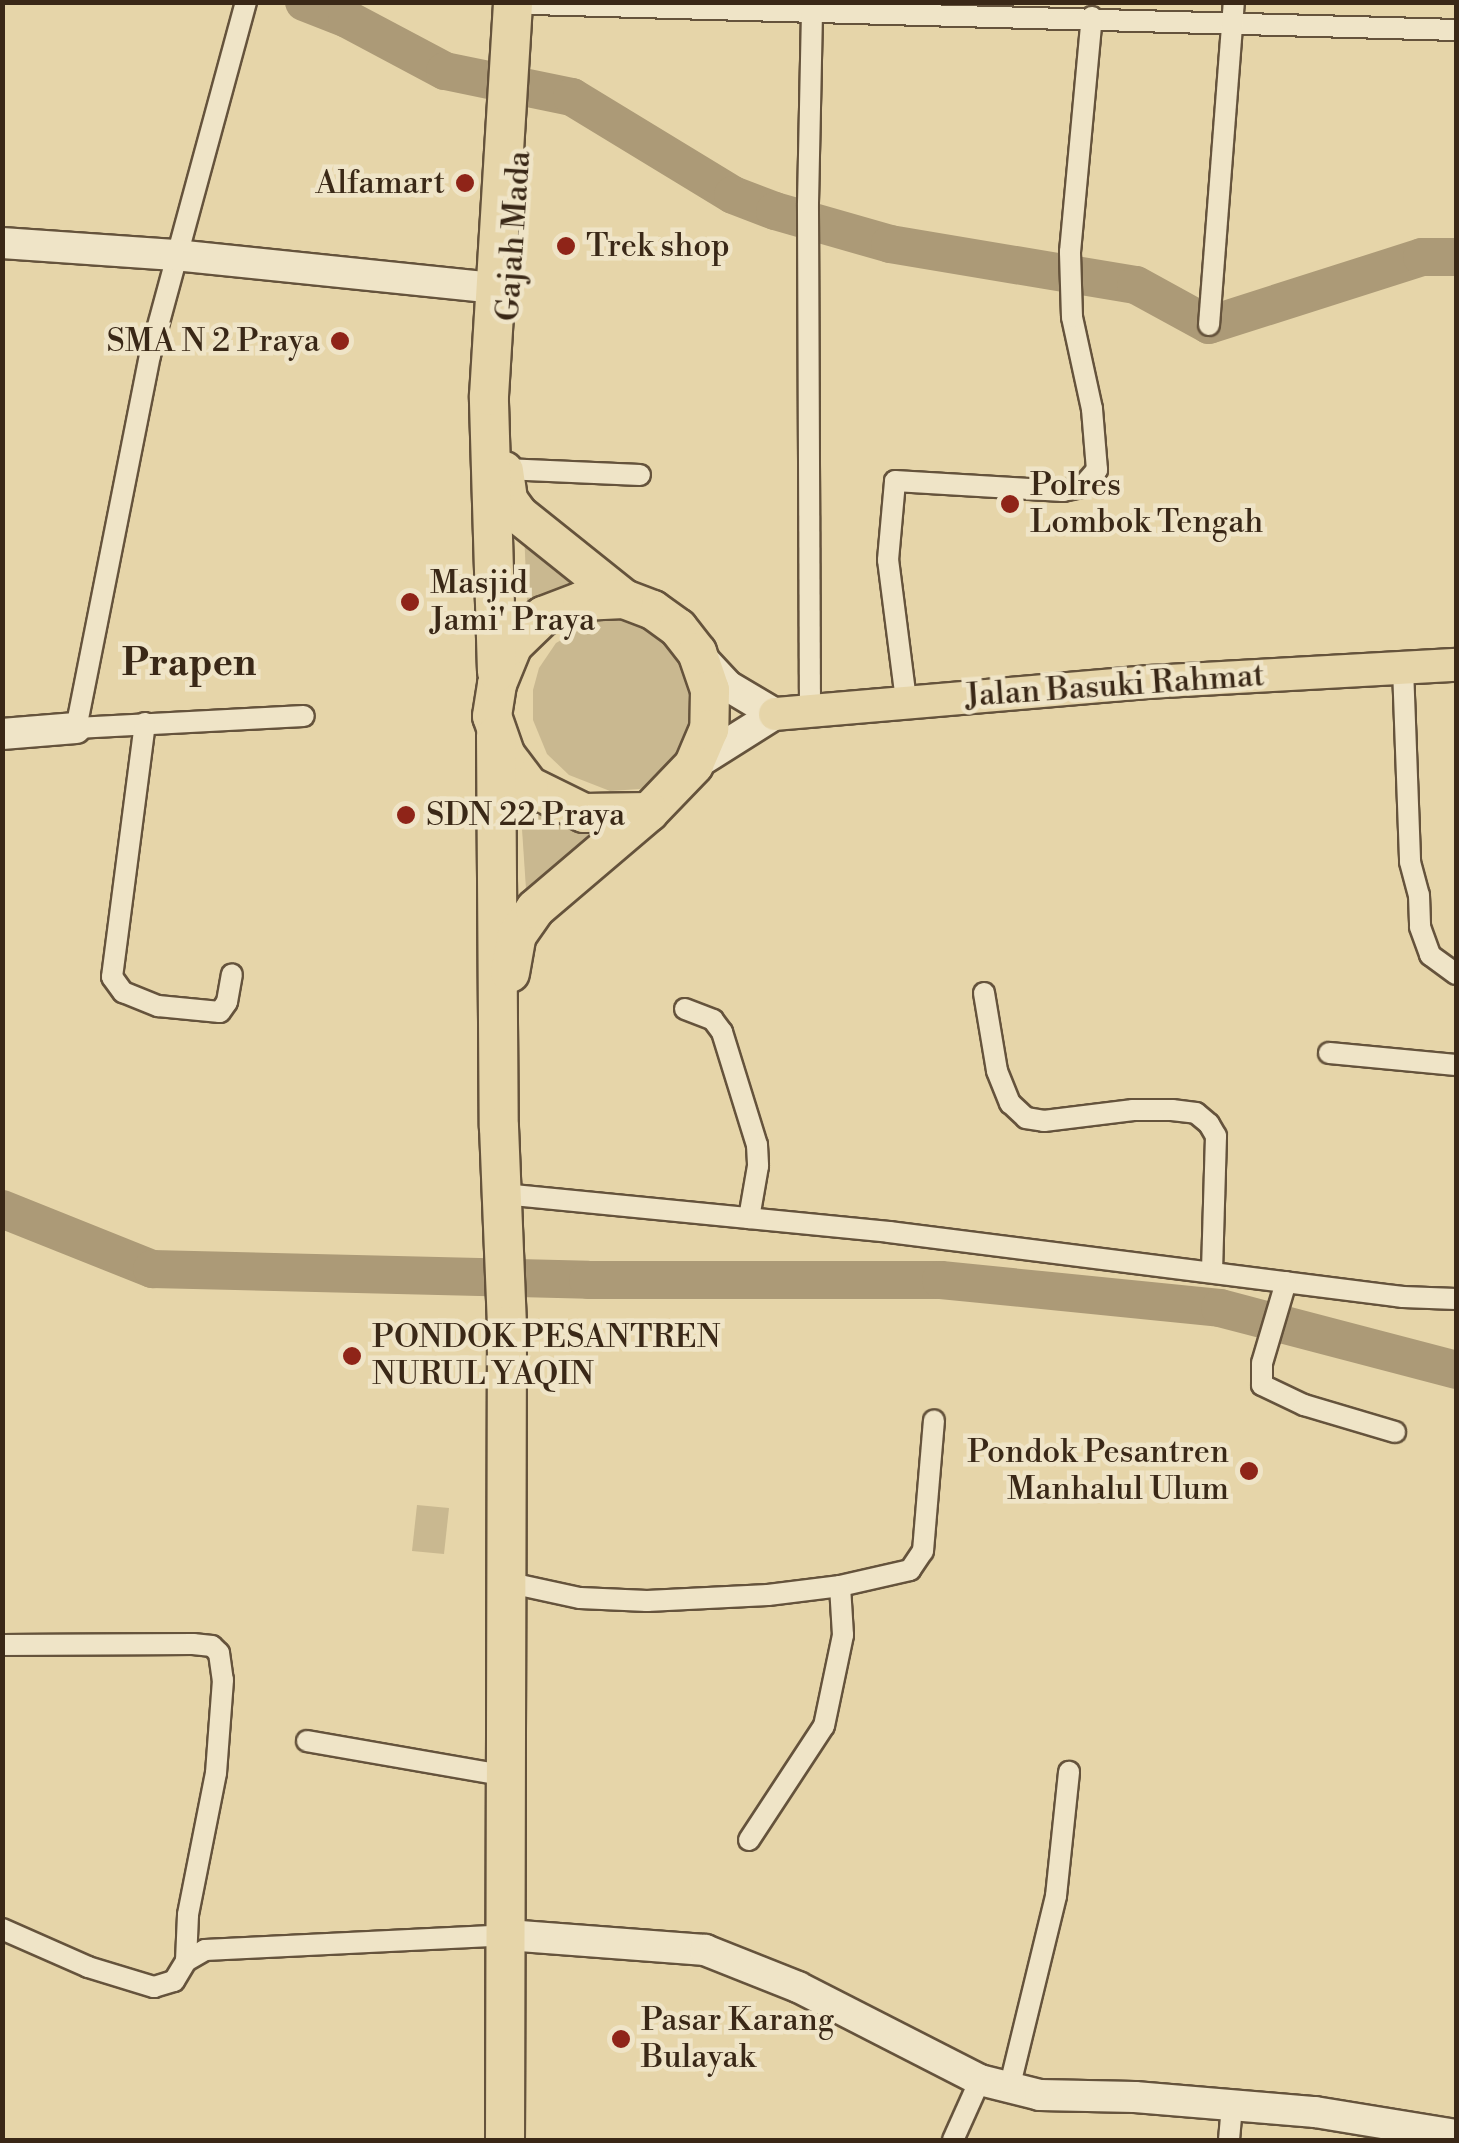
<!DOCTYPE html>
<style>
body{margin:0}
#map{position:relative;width:1459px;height:2143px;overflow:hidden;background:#e6d5a9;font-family:"Libre Bodoni",serif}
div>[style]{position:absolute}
.green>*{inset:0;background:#c9b890}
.river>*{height:38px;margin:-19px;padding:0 19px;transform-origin:19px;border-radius:19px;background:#ac9a77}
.roads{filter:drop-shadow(2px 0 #65533c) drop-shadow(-2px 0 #65533c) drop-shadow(0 2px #65533c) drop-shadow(0 -2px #65533c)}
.street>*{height:20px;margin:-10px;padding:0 10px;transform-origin:10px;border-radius:10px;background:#efe4c7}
.secondary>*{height:30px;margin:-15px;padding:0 15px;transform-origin:15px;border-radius:15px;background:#efe4c7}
.primary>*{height:32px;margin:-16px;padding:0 16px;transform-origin:16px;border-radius:16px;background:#e6d5a9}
.highway>*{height:38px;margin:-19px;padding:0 19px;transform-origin:19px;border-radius:19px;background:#e6d5a9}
.dots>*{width:28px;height:28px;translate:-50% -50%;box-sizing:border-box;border:5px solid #efe4c7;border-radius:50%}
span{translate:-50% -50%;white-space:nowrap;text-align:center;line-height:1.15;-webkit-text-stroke:9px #efe4c7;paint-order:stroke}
.poi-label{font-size:32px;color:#3a2817}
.right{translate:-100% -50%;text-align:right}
.left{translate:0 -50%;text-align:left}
.street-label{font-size:32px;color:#3a2817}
.quarter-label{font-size:38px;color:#3a2817;font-weight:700}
.frame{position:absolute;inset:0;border:5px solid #3a2817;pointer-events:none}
</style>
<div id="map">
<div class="green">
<i style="clip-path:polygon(524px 531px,599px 588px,528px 623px)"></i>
<i style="clip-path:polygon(630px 617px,672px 635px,706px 712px,668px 777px,640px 789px,610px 791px,569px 775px,547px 754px,533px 720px,533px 690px,539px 668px,556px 643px,599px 619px)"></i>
<i style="clip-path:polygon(519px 784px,604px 828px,526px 889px)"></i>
<i style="clip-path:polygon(417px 1505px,449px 1508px,444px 1554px,412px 1551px)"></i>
</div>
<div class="river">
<i style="left:304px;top:2px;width:46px;rotate:21.6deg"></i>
<i style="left:347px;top:19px;width:111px;rotate:28deg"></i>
<i style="left:445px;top:71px;width:130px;rotate:11.6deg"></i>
<i style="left:572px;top:97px;width:188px;rotate:31.3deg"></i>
<i style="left:733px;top:195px;width:45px;rotate:20.9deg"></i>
<i style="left:775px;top:211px;width:120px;rotate:16deg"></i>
<i style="left:890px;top:244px;width:249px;rotate:9.5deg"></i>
<i style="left:1136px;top:285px;width:83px;rotate:28.7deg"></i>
<i style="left:1209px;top:325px;width:224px;rotate:-17.7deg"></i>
<i style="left:1422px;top:257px;width:34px"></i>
<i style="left:2px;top:1209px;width:162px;rotate:21.8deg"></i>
<i style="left:152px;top:1269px;width:436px;rotate:1.4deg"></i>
<i style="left:588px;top:1280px;width:353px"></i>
<i style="left:941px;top:1280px;width:280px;rotate:5.7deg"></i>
<i style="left:1220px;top:1308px;width:244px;rotate:14.7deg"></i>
</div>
<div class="roads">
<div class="street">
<i style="left:246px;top:2px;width:366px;rotate:105.2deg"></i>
<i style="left:150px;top:355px;width:380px;rotate:101.2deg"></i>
<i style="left:76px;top:728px;width:228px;rotate:-3deg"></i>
<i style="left:532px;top:4px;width:924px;rotate:1.61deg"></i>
<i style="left:1209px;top:325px;width:324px;rotate:-85.6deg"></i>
<i style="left:504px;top:469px;width:136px;rotate:2.5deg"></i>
<i style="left:1403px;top:668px;width:194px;rotate:87.9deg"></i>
<i style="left:1410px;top:862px;width:34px;rotate:75deg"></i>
<i style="left:1419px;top:895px;width:32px;rotate:88deg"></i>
<i style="left:1420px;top:927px;width:30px;rotate:70deg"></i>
<i style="left:1430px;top:955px;width:32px;rotate:36deg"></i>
<i style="left:906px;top:700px;width:141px;rotate:-97.3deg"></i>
<i style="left:888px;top:560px;width:79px;rotate:-84.9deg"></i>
<i style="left:895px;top:481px;width:168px;rotate:3.4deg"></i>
<i style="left:1063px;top:491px;width:19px;rotate:-12deg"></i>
<i style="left:1082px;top:487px;width:23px;rotate:-49deg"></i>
<i style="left:1097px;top:470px;width:61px;rotate:-94.7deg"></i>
<i style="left:1092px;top:409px;width:94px;rotate:-102.3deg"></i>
<i style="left:1072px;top:317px;width:65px;rotate:-91.8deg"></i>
<i style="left:1070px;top:252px;width:236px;rotate:-84.7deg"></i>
<i style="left:810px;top:710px;width:507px;rotate:-90.23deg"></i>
<i style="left:808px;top:203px;width:193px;rotate:-88.8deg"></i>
<i style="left:145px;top:723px;width:256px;rotate:97.4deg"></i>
<i style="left:112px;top:977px;width:19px;rotate:54deg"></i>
<i style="left:123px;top:992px;width:38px;rotate:22deg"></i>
<i style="left:158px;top:1006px;width:62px;rotate:5.5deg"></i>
<i style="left:220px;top:1012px;width:12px;rotate:-55deg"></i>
<i style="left:227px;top:1002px;width:28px;rotate:-80deg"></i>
<i style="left:984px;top:993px;width:79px;rotate:80.5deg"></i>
<i style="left:997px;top:1071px;width:35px;rotate:68deg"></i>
<i style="left:1010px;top:1103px;width:22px;rotate:43deg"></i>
<i style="left:1026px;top:1118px;width:18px;rotate:9deg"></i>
<i style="left:1044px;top:1121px;width:90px;rotate:-7deg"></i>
<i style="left:1133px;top:1110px;width:39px"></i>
<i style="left:1172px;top:1110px;width:24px;rotate:7deg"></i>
<i style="left:1196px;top:1113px;width:17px;rotate:40deg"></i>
<i style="left:1209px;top:1124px;width:14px;rotate:60deg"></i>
<i style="left:1216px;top:1136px;width:136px;rotate:91.7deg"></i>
<i style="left:685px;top:1009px;width:30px;rotate:21deg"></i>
<i style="left:713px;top:1020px;width:15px;rotate:53deg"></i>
<i style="left:722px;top:1032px;width:118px;rotate:72.8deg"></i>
<i style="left:757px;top:1145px;width:21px;rotate:87deg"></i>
<i style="left:758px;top:1166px;width:53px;rotate:99.8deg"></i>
<i style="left:1329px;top:1053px;width:128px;rotate:5.4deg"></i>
<i style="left:513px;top:1195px;width:378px;rotate:5.6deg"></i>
<i style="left:889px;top:1232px;width:518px;rotate:7.21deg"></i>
<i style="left:1403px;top:1297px;width:53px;rotate:2.2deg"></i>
<i style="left:1286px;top:1282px;width:84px;rotate:106.5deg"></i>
<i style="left:1262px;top:1363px;width:22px;rotate:90deg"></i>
<i style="left:1262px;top:1385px;width:47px;rotate:25.5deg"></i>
<i style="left:1304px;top:1405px;width:95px;rotate:16.5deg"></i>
<i style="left:515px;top:1584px;width:66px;rotate:12.2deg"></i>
<i style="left:580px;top:1598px;width:67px;rotate:2.6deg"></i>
<i style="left:647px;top:1601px;width:121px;rotate:-2.8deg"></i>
<i style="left:768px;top:1595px;width:73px;rotate:-7.1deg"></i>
<i style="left:840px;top:1586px;width:72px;rotate:-12.9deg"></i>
<i style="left:910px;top:1570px;width:23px;rotate:-56deg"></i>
<i style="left:923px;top:1551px;width:131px;rotate:-85.2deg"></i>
<i style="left:2px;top:1645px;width:191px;rotate:-0.3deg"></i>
<i style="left:193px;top:1644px;width:19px;rotate:6deg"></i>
<i style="left:212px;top:1646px;width:10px;rotate:45deg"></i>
<i style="left:219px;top:1653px;width:27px;rotate:82deg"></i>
<i style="left:223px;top:1680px;width:93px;rotate:94.3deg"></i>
<i style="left:216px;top:1773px;width:145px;rotate:101.2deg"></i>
<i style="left:188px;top:1915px;width:46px;rotate:92.5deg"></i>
<i style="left:307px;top:1741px;width:203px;rotate:9.9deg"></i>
<i style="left:749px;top:1840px;width:136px;rotate:-56.7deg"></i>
<i style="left:824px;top:1726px;width:93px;rotate:-78.2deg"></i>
<i style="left:843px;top:1635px;width:49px;rotate:-93.5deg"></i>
<i style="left:2px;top:1929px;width:94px;rotate:23.8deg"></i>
<i style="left:88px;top:1967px;width:69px;rotate:16.9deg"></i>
<i style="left:154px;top:1987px;width:21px;rotate:-17deg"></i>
<i style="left:174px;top:1981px;width:23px;rotate:-59deg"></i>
<i style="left:186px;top:1961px;width:22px;rotate:-30deg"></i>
<i style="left:205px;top:1950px;width:302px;rotate:-2.8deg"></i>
<i style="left:1009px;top:2089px;width:199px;rotate:-76.3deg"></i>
<i style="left:1056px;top:1896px;width:125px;rotate:-84deg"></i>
<i style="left:953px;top:2140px;width:66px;rotate:-65.8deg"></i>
<i style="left:1229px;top:2140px;width:35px;rotate:-85deg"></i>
</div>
<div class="secondary">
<i style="left:2px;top:243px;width:173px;rotate:4deg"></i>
<i style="left:175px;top:255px;width:323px;rotate:5.9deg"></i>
<i style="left:2px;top:734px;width:74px;rotate:-4.6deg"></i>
<i style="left:694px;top:765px;width:96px;rotate:-32.2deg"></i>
<i style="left:775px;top:714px;width:55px;rotate:-149.2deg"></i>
<i style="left:728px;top:686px;width:42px;rotate:-133.1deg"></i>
<i style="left:507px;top:1935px;width:199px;rotate:4.3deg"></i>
<i style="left:705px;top:1950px;width:100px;rotate:21.7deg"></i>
<i style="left:798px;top:1987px;width:204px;rotate:27.1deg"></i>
<i style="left:980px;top:2080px;width:62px;rotate:14deg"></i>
<i style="left:1040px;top:2095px;width:95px;rotate:1.2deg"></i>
<i style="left:1135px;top:2097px;width:181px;rotate:4.8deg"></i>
<i style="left:1315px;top:2112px;width:143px;rotate:9.3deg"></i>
</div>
<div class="primary">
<i style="left:775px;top:714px;width:375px;rotate:-4.9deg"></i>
<i style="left:1149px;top:682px;width:307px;rotate:-3.2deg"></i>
</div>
<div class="highway">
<i style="left:504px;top:471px;width:29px;rotate:82deg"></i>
<i style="left:508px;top:500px;width:17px;rotate:54deg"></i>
<i style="left:518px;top:514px;width:136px;rotate:38.7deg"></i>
<i style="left:624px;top:599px;width:31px;rotate:21deg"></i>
<i style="left:653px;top:610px;width:31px;rotate:36deg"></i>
<i style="left:678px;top:628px;width:31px;rotate:52deg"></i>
<i style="left:697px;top:652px;width:40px;rotate:71.1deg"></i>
<i style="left:710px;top:690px;width:39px;rotate:91deg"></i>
<i style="left:709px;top:729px;width:39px;rotate:113deg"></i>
<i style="left:694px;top:765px;width:65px;rotate:133.8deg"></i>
<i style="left:649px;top:812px;width:65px;rotate:179.1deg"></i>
<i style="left:584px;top:813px;width:61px;rotate:-153.9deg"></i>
<i style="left:529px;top:786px;width:38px;rotate:-127deg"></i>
<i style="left:506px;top:756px;width:42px;rotate:-109.3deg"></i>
<i style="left:492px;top:716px;width:32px;rotate:-81deg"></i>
<i style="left:497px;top:684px;width:42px;rotate:-67.7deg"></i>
<i style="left:513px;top:645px;width:42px;rotate:-44deg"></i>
<i style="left:543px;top:616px;width:42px;rotate:-21deg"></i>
<i style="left:582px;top:601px;width:42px;rotate:-2.7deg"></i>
<i style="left:497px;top:672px;width:276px;rotate:-91.7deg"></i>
<i style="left:489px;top:396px;width:395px;rotate:-86.5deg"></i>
<i style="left:496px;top:735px;width:392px;rotate:89.6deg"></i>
<i style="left:499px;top:1127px;width:199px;rotate:87.7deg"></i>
<i style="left:507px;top:1326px;width:814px;rotate:90.14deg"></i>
<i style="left:510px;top:973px;width:39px;rotate:-80deg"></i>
<i style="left:517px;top:935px;width:32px;rotate:-55deg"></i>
<i style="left:535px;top:909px;width:150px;rotate:-40.4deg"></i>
</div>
</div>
<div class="dots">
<i style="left:465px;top:183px;background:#8f2418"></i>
<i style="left:566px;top:246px;background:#8f2418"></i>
<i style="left:340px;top:341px;background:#8f2418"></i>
<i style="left:1010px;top:504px;background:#8f2418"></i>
<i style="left:410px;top:602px;background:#8f2418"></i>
<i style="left:406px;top:815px;background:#8f2418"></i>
<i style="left:352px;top:1356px;background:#8f2418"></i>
<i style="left:1249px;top:1471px;background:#8f2418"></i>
<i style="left:621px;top:2039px;background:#8f2418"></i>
</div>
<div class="poi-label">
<span class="right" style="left:445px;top:183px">Alfamart</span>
<span class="left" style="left:586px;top:246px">Trek shop</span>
<span class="right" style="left:320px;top:341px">SMA N 2 Praya</span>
<span class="left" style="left:1030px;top:504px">Polres<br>Lombok Tengah</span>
<span class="left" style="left:430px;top:602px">Masjid<br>Jami' Praya</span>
<span class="left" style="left:426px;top:815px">SDN 22 Praya</span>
<span class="left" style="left:372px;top:1356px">PONDOK PESANTREN<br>NURUL YAQIN</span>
<span class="right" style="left:1229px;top:1471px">Pondok Pesantren<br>Manhalul Ulum</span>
<span class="left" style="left:641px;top:2039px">Pasar Karang<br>Bulayak</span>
</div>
<div class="street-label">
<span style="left:514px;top:236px;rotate:-86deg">Gajah Mada</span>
<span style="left:1115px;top:686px;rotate:-4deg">Jalan Basuki Rahmat</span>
</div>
<div class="quarter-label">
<span style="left:189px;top:664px">Prapen</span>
</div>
<div class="frame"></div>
</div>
